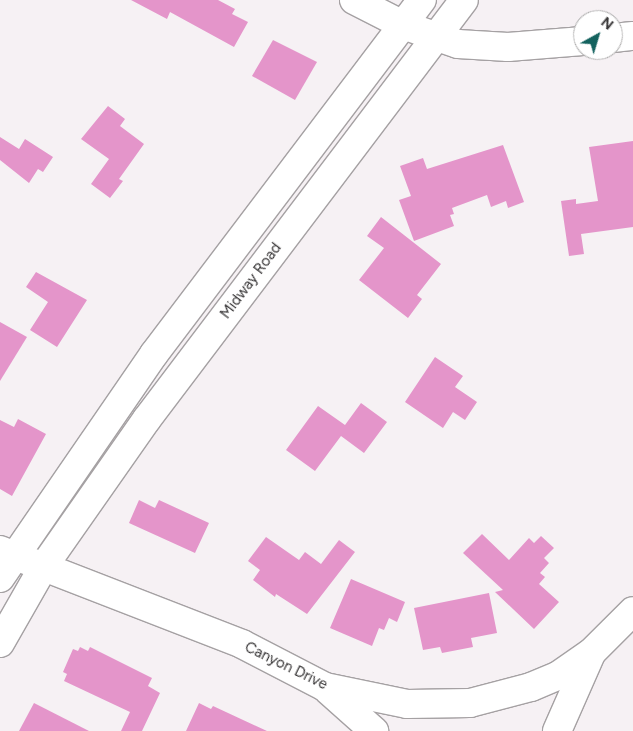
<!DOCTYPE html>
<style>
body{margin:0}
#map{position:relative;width:633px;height:731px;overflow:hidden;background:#f6f1f4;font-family:Figtree,sans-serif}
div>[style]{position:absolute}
.building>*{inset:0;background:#e495ca}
.roads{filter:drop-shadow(1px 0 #a5a1a3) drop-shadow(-1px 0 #a5a1a3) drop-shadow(0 1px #a5a1a3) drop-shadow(0 -1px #a5a1a3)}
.minor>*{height:28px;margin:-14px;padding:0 14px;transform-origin:14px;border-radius:14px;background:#fff}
.major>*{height:28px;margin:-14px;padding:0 14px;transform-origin:14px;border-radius:14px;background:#fff}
span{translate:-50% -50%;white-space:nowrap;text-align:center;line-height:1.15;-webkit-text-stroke:4px #fff;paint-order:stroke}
.street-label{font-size:15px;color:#363435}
.north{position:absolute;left:573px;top:10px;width:50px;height:50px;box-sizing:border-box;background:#fff;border:1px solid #afaeae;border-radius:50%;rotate:39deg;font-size:14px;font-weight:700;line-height:20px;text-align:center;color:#363435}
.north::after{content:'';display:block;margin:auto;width:18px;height:22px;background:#13625e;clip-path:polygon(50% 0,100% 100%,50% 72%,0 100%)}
</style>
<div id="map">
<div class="building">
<i style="clip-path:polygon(131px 0,218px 0,235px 9px,232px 14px,248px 22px,234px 47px,170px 12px,167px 19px)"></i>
<i style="clip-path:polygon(273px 40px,317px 62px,295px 100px,252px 76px)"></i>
<i style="clip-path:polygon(108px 106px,125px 119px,120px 126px,144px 144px,119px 179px,123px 181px,110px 198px,91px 184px,109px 159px,81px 139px)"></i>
<i style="clip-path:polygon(0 137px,19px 149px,25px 139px,53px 157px,43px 172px,38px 169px,29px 183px,0 160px)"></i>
<i style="clip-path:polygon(633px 141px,633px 227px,581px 234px,584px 254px,569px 256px,561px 201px,576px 199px,576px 204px,598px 201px,589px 147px)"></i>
<i style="clip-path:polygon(503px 145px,524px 202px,508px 208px,506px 201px,491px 207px,487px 195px,452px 208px,454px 214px,450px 215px,454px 226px,414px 241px,399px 200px,411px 196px,400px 166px,423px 158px,427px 169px)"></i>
<i style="clip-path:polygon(381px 217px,441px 264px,417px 295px,422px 299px,408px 318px,359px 280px,384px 248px,367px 236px)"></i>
<i style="clip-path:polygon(36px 272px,87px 300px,57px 347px,30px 330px,48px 302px,26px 287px)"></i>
<i style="clip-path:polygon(0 322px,27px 337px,0 381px)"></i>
<i style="clip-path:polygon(435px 357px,463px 376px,455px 387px,477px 402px,465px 420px,453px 412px,443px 428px,405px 402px)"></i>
<i style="clip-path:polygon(361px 403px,387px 422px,364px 453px,341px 436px,315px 471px,286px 450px,318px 406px,345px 425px)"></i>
<i style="clip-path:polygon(18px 419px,46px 434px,12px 496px,0 489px,0 420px,14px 427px)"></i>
<i style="clip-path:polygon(139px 500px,155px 508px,159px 500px,209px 523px,195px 553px,129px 523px)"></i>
<i style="clip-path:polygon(482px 534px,509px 560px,529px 538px,534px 543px,541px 536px,554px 548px,544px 558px,549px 563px,540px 573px,545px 577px,539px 584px,559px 602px,534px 629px,495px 592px,503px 590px,463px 553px)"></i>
<i style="clip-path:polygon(266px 537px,299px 560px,305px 552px,321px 564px,339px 540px,355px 552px,307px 614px,276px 594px,275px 597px,253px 580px,260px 570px,248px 561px)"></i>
<i style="clip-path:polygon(351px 579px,405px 602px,397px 622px,389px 618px,384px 630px,379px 628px,372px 646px,330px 628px)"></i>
<i style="clip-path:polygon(489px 593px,497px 633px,471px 638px,473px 647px,442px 653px,440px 647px,423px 650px,414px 608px)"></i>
<i style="clip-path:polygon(80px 647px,88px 651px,90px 647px,152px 678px,148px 686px,160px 693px,142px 731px,121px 731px,130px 712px,64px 681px,67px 674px,63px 672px,73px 649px,78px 651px)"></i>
<i style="clip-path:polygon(34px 703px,89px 731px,19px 731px)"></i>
<i style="clip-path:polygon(199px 703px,211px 709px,213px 706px,267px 731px,186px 731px)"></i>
</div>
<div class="roads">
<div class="minor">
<i style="left:354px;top:0;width:55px;rotate:27deg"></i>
<i style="left:403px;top:25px;width:58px;rotate:19.1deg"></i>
<i style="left:458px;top:44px;width:50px;rotate:3.4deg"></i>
<i style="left:508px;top:47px;width:75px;rotate:-4.6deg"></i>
<i style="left:613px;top:38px;width:20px;rotate:-6deg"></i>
<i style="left:0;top:550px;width:260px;rotate:21.2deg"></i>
<i style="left:242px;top:644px;width:93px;rotate:27.4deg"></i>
<i style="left:325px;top:687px;width:84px;rotate:11.7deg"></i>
<i style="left:407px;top:704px;width:63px;rotate:-0.9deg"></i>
<i style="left:470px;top:703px;width:63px;rotate:-14.7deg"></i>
<i style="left:531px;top:687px;width:30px;rotate:-23deg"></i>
<i style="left:559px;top:675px;width:39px;rotate:-35deg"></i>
<i style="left:591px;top:653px;width:59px;rotate:-45deg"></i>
<i style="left:328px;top:690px;width:62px;rotate:41.7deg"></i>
<i style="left:557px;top:731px;width:84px;rotate:-66.2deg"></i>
</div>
<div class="major">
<i style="left:0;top:578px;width:272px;rotate:-55.5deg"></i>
<i style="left:154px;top:354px;width:444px;rotate:-52.9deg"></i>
<i style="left:0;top:643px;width:89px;rotate:-60.3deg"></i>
<i style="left:44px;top:566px;width:179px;rotate:-55deg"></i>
<i style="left:147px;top:419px;width:525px;rotate:-52.89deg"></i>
</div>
</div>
<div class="street-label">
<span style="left:251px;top:281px;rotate:-53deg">Midway Road</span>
<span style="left:286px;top:666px;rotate:26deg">Canyon Drive</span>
</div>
<div class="north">N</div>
</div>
